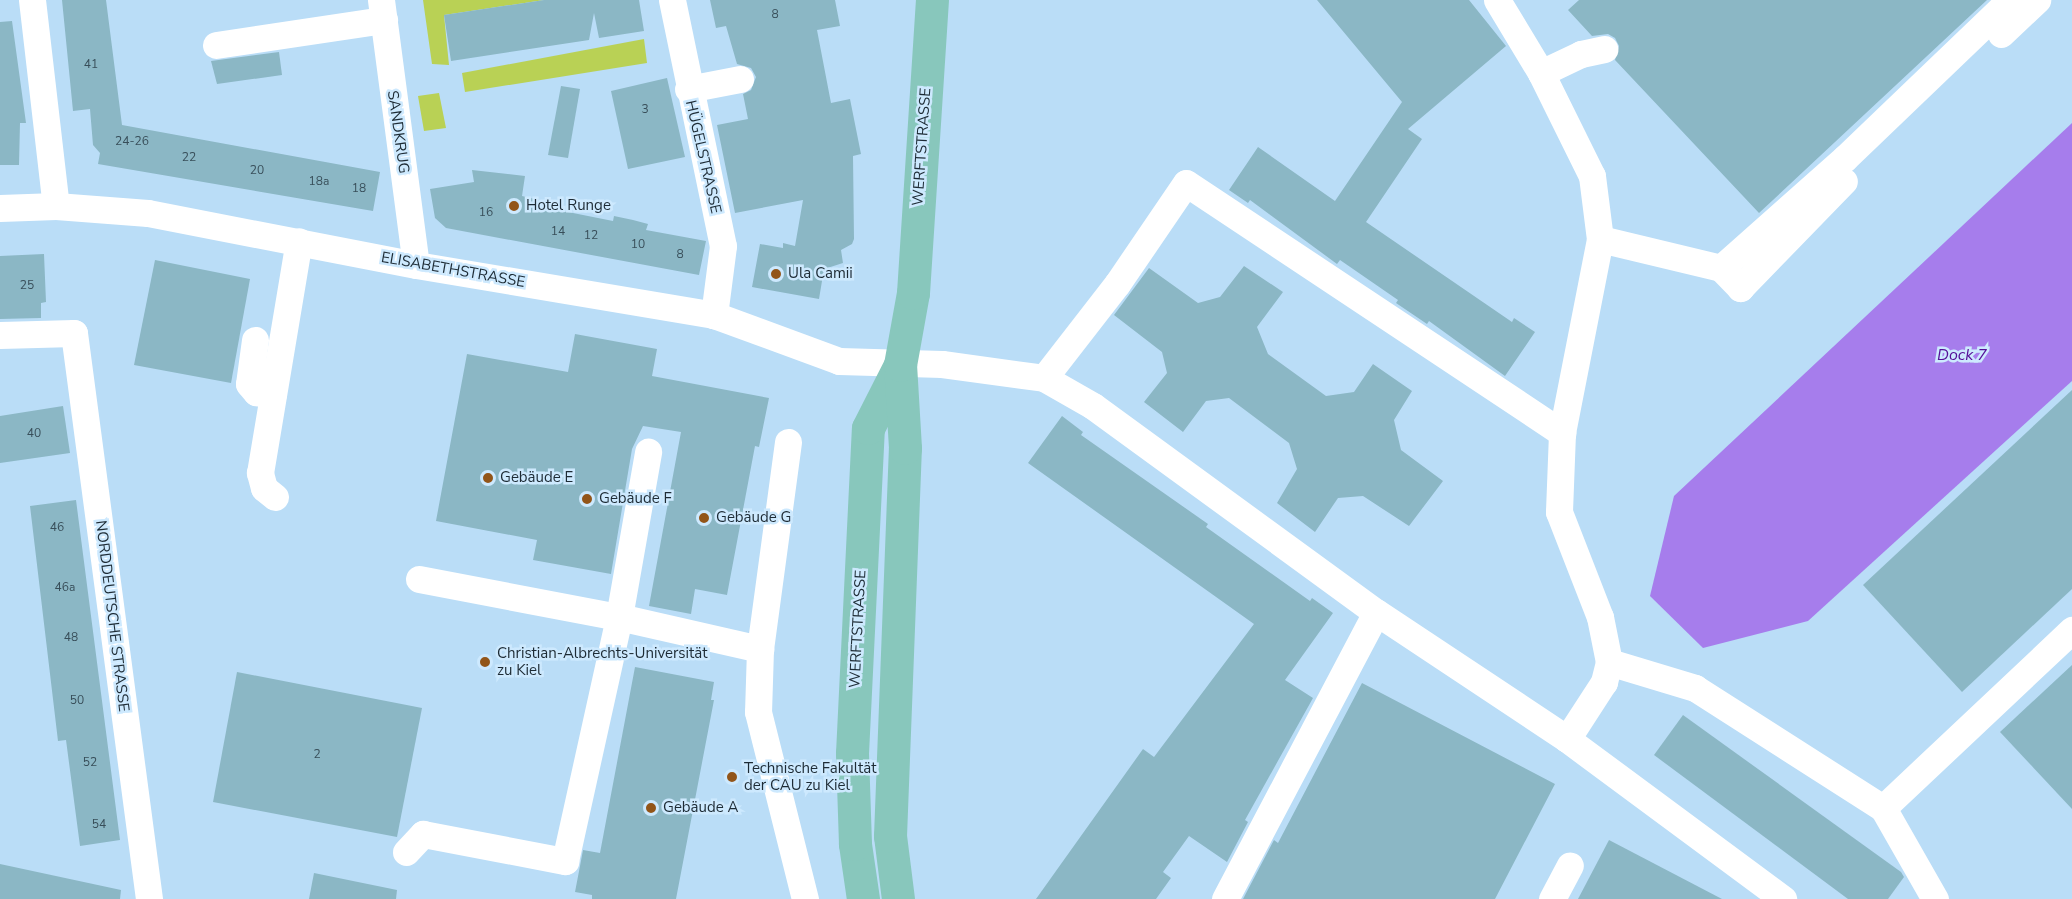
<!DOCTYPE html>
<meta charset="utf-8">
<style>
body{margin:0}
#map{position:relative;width:2072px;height:899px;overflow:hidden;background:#baddf7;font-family:"Nunito Sans",sans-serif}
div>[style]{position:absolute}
.green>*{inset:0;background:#b9d155}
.water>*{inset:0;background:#a67dec}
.building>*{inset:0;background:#8bb7c5}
.minor>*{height:27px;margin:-13.5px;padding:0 13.5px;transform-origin:13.5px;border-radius:13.5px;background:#fff}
.major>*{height:33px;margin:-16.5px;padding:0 16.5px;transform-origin:16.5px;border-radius:16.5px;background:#88c7bc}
.dots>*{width:16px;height:16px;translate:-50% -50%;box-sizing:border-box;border:3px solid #cde9fe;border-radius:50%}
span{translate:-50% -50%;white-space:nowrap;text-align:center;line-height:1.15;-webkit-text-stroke:5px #cde9fe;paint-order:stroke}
.number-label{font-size:12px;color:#384e59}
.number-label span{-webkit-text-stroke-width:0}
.street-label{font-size:15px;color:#1d2b35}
.poi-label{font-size:15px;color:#1d2b35}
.left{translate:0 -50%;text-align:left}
.water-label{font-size:16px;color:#550f98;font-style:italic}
</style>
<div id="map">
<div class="green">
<i style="clip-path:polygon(423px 0,544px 0,444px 15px,449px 65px,432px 64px)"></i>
<i style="clip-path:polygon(644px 39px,647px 63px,465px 92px,462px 73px)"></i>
<i style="clip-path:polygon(439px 93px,446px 128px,424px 131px,418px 96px)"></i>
</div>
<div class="water">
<i style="clip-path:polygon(2072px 123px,2072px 381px,1808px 621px,1703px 648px,1650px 596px,1674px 496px)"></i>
</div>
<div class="building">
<i style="clip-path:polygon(62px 0,106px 0,122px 125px,380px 172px,373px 211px,98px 164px,100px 153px,93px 145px,90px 109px,73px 111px)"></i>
<i style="clip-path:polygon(544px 0,639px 0,644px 31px,599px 38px,594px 13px,589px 40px,451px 61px,444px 15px)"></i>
<i style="clip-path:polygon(710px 0,835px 0,840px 26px,817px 30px,831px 103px,850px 99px,861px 154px,853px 156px,854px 239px,852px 244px,841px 250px,843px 263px,824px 269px,819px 299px,752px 287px,760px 244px,783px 248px,783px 243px,795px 246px,803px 200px,735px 213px,717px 125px,748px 119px,743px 94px,751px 90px,756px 77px,751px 68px,737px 64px,726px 26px,716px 28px)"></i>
<i style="clip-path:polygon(1317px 0,1469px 0,1506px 46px,1408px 129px,1422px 139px,1366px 222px,1512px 322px,1514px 318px,1535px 332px,1505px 376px,1429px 321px,1427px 324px,1396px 303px,1398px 300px,1340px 260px,1337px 264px,1250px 200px,1248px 203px,1229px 190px,1258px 147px,1335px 201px,1402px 102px)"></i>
<i style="clip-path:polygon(1579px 0,1987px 0,1759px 213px,1615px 60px,1619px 46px,1615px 38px,1608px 34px,1592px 36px,1568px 10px)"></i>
<i style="clip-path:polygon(12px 21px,26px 123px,20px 123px,19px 165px,0 165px,0 22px)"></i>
<i style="clip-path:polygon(279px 52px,282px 75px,217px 84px,211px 61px)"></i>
<i style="clip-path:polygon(667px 78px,685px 157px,628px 169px,611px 91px)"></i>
<i style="clip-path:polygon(561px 86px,580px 89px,568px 158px,548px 155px)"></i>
<i style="clip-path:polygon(472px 170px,525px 176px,522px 196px,539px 200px,538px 206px,613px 221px,614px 216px,633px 220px,648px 224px,646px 230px,706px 241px,699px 275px,446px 228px,435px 218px,430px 189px,474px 182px)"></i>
<i style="clip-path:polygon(44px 254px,46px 302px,41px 303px,41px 318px,0 319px,0 256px)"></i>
<i style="clip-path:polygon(155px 260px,250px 279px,231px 383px,134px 365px)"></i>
<i style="clip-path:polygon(1244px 266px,1283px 292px,1257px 327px,1268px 354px,1326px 396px,1354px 392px,1373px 364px,1412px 391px,1394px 420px,1401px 450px,1443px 481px,1409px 526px,1363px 496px,1338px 498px,1315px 532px,1277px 503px,1297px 469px,1289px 443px,1229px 398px,1206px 401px,1183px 432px,1144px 402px,1167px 373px,1162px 352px,1114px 315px,1149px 268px,1198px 303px,1220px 297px)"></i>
<i style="clip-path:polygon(575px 334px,657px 349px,652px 376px,769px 398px,759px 447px,755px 446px,727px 595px,695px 589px,691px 614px,649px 606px,681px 432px,643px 426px,632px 449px,611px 574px,533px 560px,537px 540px,436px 521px,467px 354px,568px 372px)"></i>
<i style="clip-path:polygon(2072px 390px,2072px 589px,1962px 692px,1863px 585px)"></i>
<i style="clip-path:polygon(63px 406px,70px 453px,0 463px,0 416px)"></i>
<i style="clip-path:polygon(1062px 416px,1083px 432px,1081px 435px,1208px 524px,1206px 527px,1310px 601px,1312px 598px,1333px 613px,1285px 680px,1313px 698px,1245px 820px,1248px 822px,1227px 862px,1189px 836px,1163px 872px,1171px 878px,1156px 899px,1036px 899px,1143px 749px,1154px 757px,1254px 624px,1028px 463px)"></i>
<i style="clip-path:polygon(76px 500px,120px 840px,80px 846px,66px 740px,58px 741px,30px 506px)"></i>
<i style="clip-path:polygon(2072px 665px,2072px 809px,2000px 732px)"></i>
<i style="clip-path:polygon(635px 667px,714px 682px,711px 700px,714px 700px,676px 899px,592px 899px,592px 895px,575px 892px,580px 866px,583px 850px,600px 853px)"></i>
<i style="clip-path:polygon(237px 672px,422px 708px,397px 837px,213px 802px)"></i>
<i style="clip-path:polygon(1362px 683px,1555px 784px,1495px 899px,1243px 899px,1274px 840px,1278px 843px)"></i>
<i style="clip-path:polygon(1683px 715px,1901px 872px,1904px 877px,1888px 899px,1848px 899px,1654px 755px)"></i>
<i style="clip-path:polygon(1609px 840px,1722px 899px,1578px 899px)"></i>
<i style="clip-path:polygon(0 864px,121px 890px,120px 899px,0 899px)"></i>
<i style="clip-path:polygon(314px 873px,397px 890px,396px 899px,309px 899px)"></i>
</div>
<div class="minor">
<i style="left:32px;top:0;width:207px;rotate:83.4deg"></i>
<i style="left:381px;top:0;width:267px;rotate:82.5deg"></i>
<i style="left:672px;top:0;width:251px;rotate:78.3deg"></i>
<i style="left:723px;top:246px;width:70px;rotate:97.4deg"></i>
<i style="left:1497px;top:0;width:85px;rotate:58.9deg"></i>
<i style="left:1541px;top:73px;width:115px;rotate:63.7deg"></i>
<i style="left:1592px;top:176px;width:64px;rotate:82.8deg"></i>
<i style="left:1600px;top:239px;width:198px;rotate:101.1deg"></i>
<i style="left:1562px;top:433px;width:79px;rotate:92.2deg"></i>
<i style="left:1559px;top:512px;width:113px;rotate:68.7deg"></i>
<i style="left:1600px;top:617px;width:46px;rotate:78.7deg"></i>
<i style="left:1609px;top:662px;width:21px;rotate:104deg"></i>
<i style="left:1604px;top:682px;width:68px;rotate:123deg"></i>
<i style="left:2001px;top:34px;width:50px;rotate:-43.4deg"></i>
<i style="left:216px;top:45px;width:170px;rotate:-8.5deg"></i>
<i style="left:1541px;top:73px;width:44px;rotate:-25.4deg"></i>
<i style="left:1581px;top:54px;width:24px;rotate:-12deg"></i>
<i style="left:688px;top:89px;width:53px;rotate:-10.9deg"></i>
<i style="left:0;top:208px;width:56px;rotate:-2deg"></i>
<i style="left:56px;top:206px;width:92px;rotate:4.4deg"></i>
<i style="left:148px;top:213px;width:273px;rotate:11deg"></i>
<i style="left:416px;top:265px;width:302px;rotate:9.5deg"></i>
<i style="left:714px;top:315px;width:133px;rotate:20.2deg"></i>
<i style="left:839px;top:361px;width:103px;rotate:1.7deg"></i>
<i style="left:942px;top:364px;width:103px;rotate:7.8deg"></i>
<i style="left:1044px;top:378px;width:56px;rotate:29.7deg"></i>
<i style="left:1093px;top:406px;width:350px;rotate:36.1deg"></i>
<i style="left:1376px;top:612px;width:229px;rotate:33.6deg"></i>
<i style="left:1567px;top:739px;width:269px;rotate:36.5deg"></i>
<i style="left:1600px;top:239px;width:124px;rotate:13.5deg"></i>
<i style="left:1721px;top:268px;width:166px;rotate:-41.6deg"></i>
<i style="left:1845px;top:158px;width:228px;rotate:-43.8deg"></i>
<i style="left:1721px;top:268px;width:28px;rotate:46deg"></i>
<i style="left:1740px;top:288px;width:149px;rotate:-45.8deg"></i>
<i style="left:0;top:335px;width:74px;rotate:-1.5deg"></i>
<i style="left:74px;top:333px;width:571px;rotate:82.45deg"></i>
<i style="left:255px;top:340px;width:44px;rotate:97.8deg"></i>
<i style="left:249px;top:384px;width:11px;rotate:49deg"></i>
<i style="left:256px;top:392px;width:17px;rotate:10deg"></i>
<i style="left:1044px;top:378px;width:119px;rotate:-52.2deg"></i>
<i style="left:1117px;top:284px;width:122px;rotate:-55.7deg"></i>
<i style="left:1186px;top:183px;width:452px;rotate:33.6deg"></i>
<i style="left:788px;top:442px;width:209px;rotate:97.7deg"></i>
<i style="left:760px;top:649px;width:63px;rotate:91.8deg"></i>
<i style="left:758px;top:712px;width:193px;rotate:75.9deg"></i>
<i style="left:275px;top:497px;width:14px;rotate:-141deg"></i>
<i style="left:264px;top:488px;width:16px;rotate:-105deg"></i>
<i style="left:260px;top:473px;width:235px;rotate:-80.5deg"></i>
<i style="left:419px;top:579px;width:204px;rotate:10.8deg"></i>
<i style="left:619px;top:617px;width:145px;rotate:12.8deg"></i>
<i style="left:1609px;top:662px;width:90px;rotate:16.8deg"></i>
<i style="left:1695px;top:688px;width:223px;rotate:32.6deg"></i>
<i style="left:1883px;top:808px;width:105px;rotate:60.3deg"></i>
<i style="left:1883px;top:808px;width:260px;rotate:-43.3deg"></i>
<i style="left:406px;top:852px;width:25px;rotate:-47deg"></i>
<i style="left:423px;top:834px;width:145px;rotate:10.8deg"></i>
<i style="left:565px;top:861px;width:250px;rotate:-77.5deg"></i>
<i style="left:619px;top:617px;width:168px;rotate:-80deg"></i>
<i style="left:1225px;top:899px;width:324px;rotate:-62.2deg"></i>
<i style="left:1552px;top:899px;width:38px;rotate:-62deg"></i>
</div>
<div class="major">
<i style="left:863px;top:899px;width:56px;rotate:-98.3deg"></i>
<i style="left:855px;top:844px;width:91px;rotate:-91.9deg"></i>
<i style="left:852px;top:753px;width:325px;rotate:-87.2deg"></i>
<i style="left:868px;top:428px;width:71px;rotate:-63.1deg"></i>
<i style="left:898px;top:899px;width:64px;rotate:-97.2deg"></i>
<i style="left:890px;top:836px;width:388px;rotate:-87.8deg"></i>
<i style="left:905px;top:448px;width:83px;rotate:-93.4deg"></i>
<i style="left:900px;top:365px;width:73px;rotate:-79.8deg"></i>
<i style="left:913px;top:293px;width:294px;rotate:-86.3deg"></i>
</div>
<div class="dots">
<i style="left:514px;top:206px;background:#925519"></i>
<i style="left:776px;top:274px;background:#925519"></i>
<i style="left:488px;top:478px;background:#925519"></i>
<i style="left:587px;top:499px;background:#925519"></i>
<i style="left:704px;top:518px;background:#925519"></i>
<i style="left:485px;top:662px;background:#925519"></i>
<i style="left:732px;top:777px;background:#925519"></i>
<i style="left:651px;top:808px;background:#925519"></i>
</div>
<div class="number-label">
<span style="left:775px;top:15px">8</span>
<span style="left:91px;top:65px">41</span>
<span style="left:645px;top:110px">3</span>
<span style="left:132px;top:142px">24-26</span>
<span style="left:189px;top:158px">22</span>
<span style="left:257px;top:171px">20</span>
<span style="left:319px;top:182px">18a</span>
<span style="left:359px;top:189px">18</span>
<span style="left:486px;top:213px">16</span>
<span style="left:558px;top:232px">14</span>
<span style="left:591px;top:236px">12</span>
<span style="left:638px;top:245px">10</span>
<span style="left:680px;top:255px">8</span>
<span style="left:27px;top:286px">25</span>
<span style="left:34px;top:434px">40</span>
<span style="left:57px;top:528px">46</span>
<span style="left:65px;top:588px">46a</span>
<span style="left:71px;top:638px">48</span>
<span style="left:77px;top:701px">50</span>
<span style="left:317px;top:755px">2</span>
<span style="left:90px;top:763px">52</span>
<span style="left:99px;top:825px">54</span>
</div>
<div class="street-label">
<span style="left:398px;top:132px;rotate:82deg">SANDKRUG</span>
<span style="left:922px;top:147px;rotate:-86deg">WERFTSTRASSE</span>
<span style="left:703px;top:157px;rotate:77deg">HÜGELSTRASSE</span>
<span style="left:453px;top:270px;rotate:10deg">ELISABETHSTRASSE</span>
<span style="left:112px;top:616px;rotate:83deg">NORDDEUTSCHE STRASSE</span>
<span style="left:858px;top:629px;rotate:-87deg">WERFTSTRASSE</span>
</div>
<div class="poi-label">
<span class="left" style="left:526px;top:206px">Hotel Runge</span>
<span class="left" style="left:788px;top:274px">Ula Camii</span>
<span class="left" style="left:500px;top:478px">Gebäude E</span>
<span class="left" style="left:599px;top:499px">Gebäude F</span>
<span class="left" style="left:716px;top:518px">Gebäude G</span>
<span class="left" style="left:497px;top:662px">Christian-Albrechts-Universität<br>zu Kiel</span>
<span class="left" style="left:744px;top:777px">Technische Fakultät<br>der CAU zu Kiel</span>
<span class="left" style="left:663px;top:808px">Gebäude A</span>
</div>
<div class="water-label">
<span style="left:1962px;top:355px">Dock 7</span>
</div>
</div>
